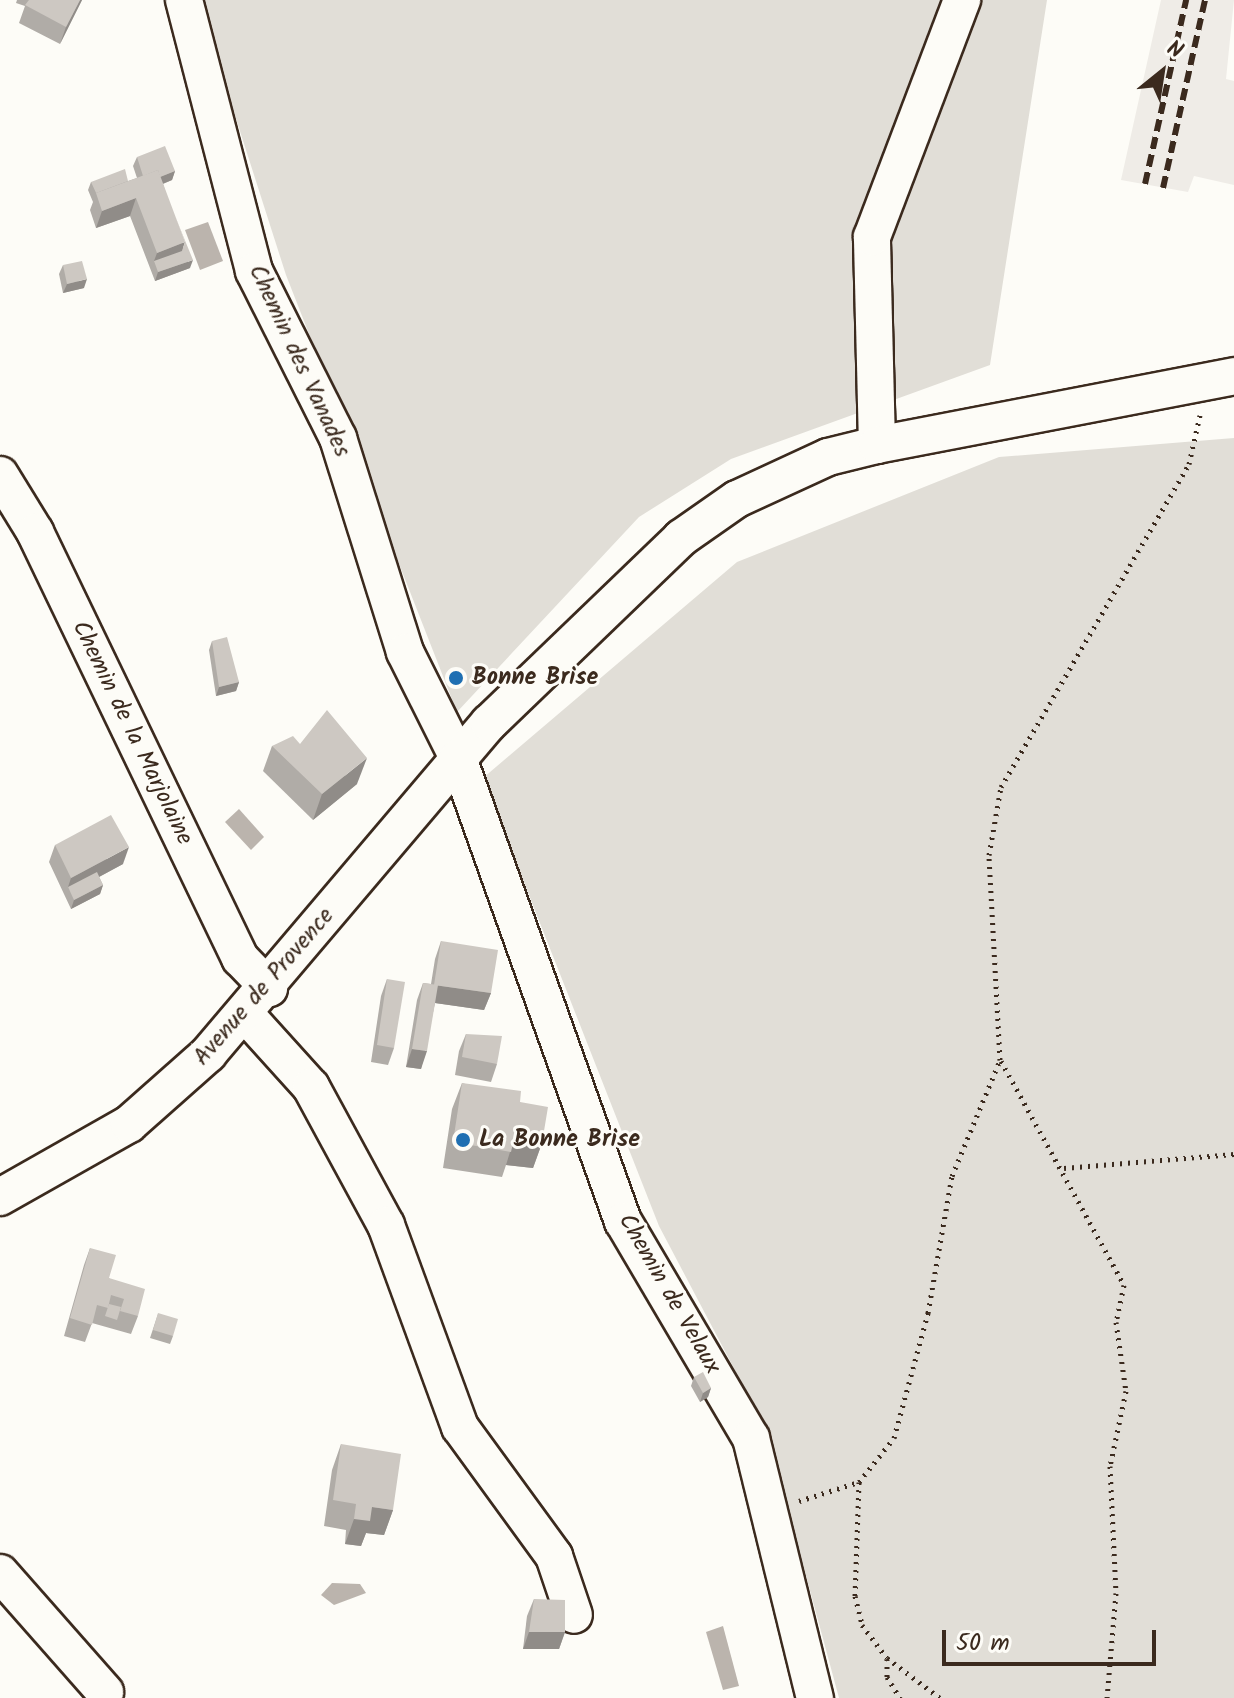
<!DOCTYPE html>
<style>
body{margin:0}
#map{position:relative;width:1234px;height:1698px;overflow:hidden;background:#fdfcf7;font-family:Kalam,sans-serif}
div>[style]{position:absolute}
.built>*{inset:0;background:#efece7}
.green>*{inset:0;background:#e1ded7}
.water>*{inset:0;background:#bbb4ad}
.path>*{height:5px;margin-top:-2.5px;transform-origin:0;background:repeating-linear-gradient(90deg,#3b2a1e 0 2px,transparent 0 8px)}
.roads{filter:drop-shadow(2px 0 #3b2a1e) drop-shadow(-2px 0 #3b2a1e) drop-shadow(0 2px #3b2a1e) drop-shadow(0 -2px #3b2a1e)}
.minor>*{height:36px;margin:-18px;padding:0 18px;transform-origin:18px;border-radius:18px;background:#fdfcf7}
.rail>*{height:6px;margin-top:-3px;transform-origin:0;background:repeating-linear-gradient(90deg,#3b2a1e 0 12px,transparent 0 18px)}
.wall>*{inset:0;background:#b0aca7}
.shaded-wall>*{inset:0;background:#908c88}
.building>*{inset:0;background:#cdc8c2}
.dots>*{width:22px;height:22px;translate:-50% -50%;box-sizing:border-box;border:4px solid #fdfcf7;border-radius:50%}
span{translate:-50% -50%;white-space:nowrap;text-align:center;line-height:1.15;-webkit-text-stroke:6px #fdfcf7;paint-order:stroke}
.street-label{font-size:24px;color:#3b2a1e}
.poi-label{font-size:24px;color:#3b2a1e;font-weight:700}
.left{translate:0 -50%;text-align:left}
.north{position:absolute;left:1122px;top:32px;width:80px;height:80px;-webkit-text-stroke:6px #fdfcf7;paint-order:stroke;rotate:30deg;font-size:22px;font-weight:700;line-height:32px;text-align:center;color:#3b2a1e}
.north::after{content:'';display:block;margin:auto;width:28px;height:36px;background:#3b2a1e;clip-path:polygon(50% 0,100% 100%,50% 72%,0 100%)}
.scale{position:absolute;left:942px;top:1630px;width:214px;height:36px;box-sizing:border-box;border:4px solid #3b2a1e;border-top:0;padding-left:10px;font-size:24px;line-height:28px;white-space:nowrap;color:#3b2a1e;-webkit-text-stroke:6px #fdfcf7;paint-order:stroke}
</style>
<div id="map">
<div class="built">
<i style="clip-path:polygon(1161px 0,1234px 0,1226px 79px,1234px 81px,1234px 185px,1194px 176px,1188px 192px,1121px 180px)"></i>
</div>
<div class="green">
<i style="clip-path:polygon(198px 0,1047px 0,990px 365px,731px 459px,639px 517px,457px 712px,286px 275px)"></i>
<i style="clip-path:polygon(1234px 438px,1234px 1698px,839px 1698px,767px 1431px,659px 1226px,483px 778px,737px 562px,999px 457px)"></i>
</div>
<div class="water">
<i style="clip-path:polygon(208px 222px,223px 261px,200px 270px,185px 230px)"></i>
<i style="clip-path:polygon(239px 809px,264px 837px,251px 850px,225px 822px)"></i>
<i style="clip-path:polygon(332px 1583px,360px 1584px,366px 1593px,334px 1605px,321px 1595px)"></i>
<i style="clip-path:polygon(723px 1626px,739px 1686px,723px 1690px,706px 1632px)"></i>
</div>
<div class="path">
<i style="left:1001px;top:1061px;width:256px;rotate:61.2deg"></i>
<i style="left:1124px;top:1285px;width:38px;rotate:102deg"></i>
<i style="left:1116px;top:1322px;width:70px;rotate:81.8deg"></i>
<i style="left:1126px;top:1391px;width:77px;rotate:102deg"></i>
<i style="left:1110px;top:1466px;width:127px;rotate:87.3deg"></i>
<i style="left:1116px;top:1593px;width:105px;rotate:94.9deg"></i>
<i style="left:1064px;top:1168px;width:171px;rotate:-4.7deg"></i>
<i style="left:859px;top:1482px;width:114px;rotate:92deg"></i>
<i style="left:855px;top:1596px;width:30px;rotate:76deg"></i>
<i style="left:862px;top:1625px;width:41px;rotate:52.9deg"></i>
<i style="left:887px;top:1658px;width:66px;rotate:37deg"></i>
<i style="left:799px;top:1501px;width:63px;rotate:-17.6deg"></i>
<i style="left:859px;top:1482px;width:56px;rotate:-51.5deg"></i>
<i style="left:894px;top:1438px;width:130px;rotate:-74.8deg"></i>
<i style="left:928px;top:1313px;width:139px;rotate:-80.1deg"></i>
<i style="left:952px;top:1176px;width:126px;rotate:-67.5deg"></i>
<i style="left:1000px;top:1060px;width:205px;rotate:-93.1deg"></i>
<i style="left:989px;top:855px;width:69px;rotate:-80deg"></i>
<i style="left:1001px;top:787px;width:374px;rotate:-59.8deg"></i>
<i style="left:1189px;top:464px;width:50px;rotate:-77.3deg"></i>
<i style="left:887px;top:1659px;width:18px;rotate:90deg"></i>
<i style="left:887px;top:1677px;width:25px;rotate:58deg"></i>
</div>
<div class="roads">
<div class="minor">
<i style="left:184px;top:0;width:280px;rotate:75.5deg"></i>
<i style="left:254px;top:271px;width:187px;rotate:63.3deg"></i>
<i style="left:338px;top:438px;width:224px;rotate:72.6deg"></i>
<i style="left:405px;top:652px;width:119px;rotate:63.4deg"></i>
<i style="left:458px;top:758px;width:492px;rotate:70.4deg"></i>
<i style="left:623px;top:1221px;width:252px;rotate:59.5deg"></i>
<i style="left:751px;top:1438px;width:268px;rotate:76.2deg"></i>
<i style="left:877px;top:445px;width:208px;rotate:-91.4deg"></i>
<i style="left:872px;top:237px;width:254px;rotate:-69.2deg"></i>
<i style="left:0;top:475px;width:67px;rotate:58.4deg"></i>
<i style="left:35px;top:532px;width:473px;rotate:64.3deg"></i>
<i style="left:240px;top:958px;width:42px;rotate:46deg"></i>
<i style="left:246px;top:1015px;width:97px;rotate:47.9deg"></i>
<i style="left:311px;top:1087px;width:157px;rotate:61.5deg"></i>
<i style="left:386px;top:1225px;width:215px;rotate:69.9deg"></i>
<i style="left:460px;top:1427px;width:160px;rotate:53.9deg"></i>
<i style="left:554px;top:1556px;width:62px;rotate:71.3deg"></i>
<i style="left:0;top:1197px;width:148px;rotate:-29.5deg"></i>
<i style="left:129px;top:1124px;width:106px;rotate:-41.5deg"></i>
<i style="left:208px;top:1054px;width:434px;rotate:-49.7deg"></i>
<i style="left:489px;top:723px;width:267px;rotate:-43.9deg"></i>
<i style="left:681px;top:538px;width:68px;rotate:-34.9deg"></i>
<i style="left:737px;top:499px;width:100px;rotate:-24.8deg"></i>
<i style="left:828px;top:457px;width:50px;rotate:-13.8deg"></i>
<i style="left:877px;top:445px;width:364px;rotate:-10.9deg"></i>
<i style="left:0;top:1573px;width:159px;rotate:48.6deg"></i>
</div>
</div>
<div class="rail">
<i style="left:1145px;top:184px;width:189px;rotate:-77.4deg"></i>
<i style="left:1163px;top:188px;width:193px;rotate:-77.4deg"></i>
</div>
<div class="wall">
<i style="clip-path:polygon(17px 0,82px 0,60px 44px,19px 23px,25px 6px,16px 3px)"></i>
<i style="clip-path:polygon(137px 157px,175px 171px,172px 180px,163px 184px,190px 268px,155px 281px,130px 216px,96px 228px,90px 210px,93px 202px,88px 190px,91px 182px,128px 181px,137px 178px,133px 166px)"></i>
<i style="clip-path:polygon(63px 265px,84px 288px,63px 293px,59px 274px)"></i>
<i style="clip-path:polygon(212px 641px,239px 682px,236px 691px,216px 696px,209px 650px)"></i>
<i style="clip-path:polygon(300px 744px,357px 784px,313px 820px,263px 771px,272px 746px)"></i>
<i style="clip-path:polygon(55px 845px,123px 864px,99px 877px,103px 885px,100px 894px,71px 909px,49px 862px)"></i>
<i style="clip-path:polygon(441px 941px,491px 993px,484px 1010px,435px 1003px,421px 1069px,406px 1067px,417px 1000px,423px 983px,431px 984px,435px 959px)"></i>
<i style="clip-path:polygon(387px 979px,394px 1048px,388px 1065px,371px 1062px,381px 996px)"></i>
<i style="clip-path:polygon(466px 1034px,497px 1064px,491px 1082px,455px 1075px,459px 1051px)"></i>
<i style="clip-path:polygon(462px 1083px,520px 1102px,542px 1143px,533px 1168px,506px 1165px,502px 1177px,443px 1168px,452px 1109px)"></i>
<i style="clip-path:polygon(90px 1248px,109px 1278px,138px 1316px,131px 1334px,92px 1323px,85px 1342px,64px 1336px,84px 1265px)"></i>
<i style="clip-path:polygon(158px 1314px,173px 1336px,170px 1344px,150px 1338px)"></i>
<i style="clip-path:polygon(694px 1377px,711px 1388px,708px 1397px,700px 1402px,691px 1386px)"></i>
<i style="clip-path:polygon(341px 1444px,393px 1510px,384px 1535px,366px 1533px,361px 1546px,345px 1544px,346px 1530px,324px 1526px,332px 1470px)"></i>
<i style="clip-path:polygon(534px 1599px,565px 1632px,559px 1649px,523px 1649px,527px 1616px)"></i>
</div>
<div class="shaded-wall">
<i style="clip-path:polygon(80px 0,82px 0,60px 44px,66px 27px)"></i>
<i style="clip-path:polygon(175px 171px,172px 180px,142px 192px,145px 183px)"></i>
<i style="clip-path:polygon(136px 198px,130px 216px,96px 228px,102px 211px)"></i>
<i style="clip-path:polygon(185px 242px,179px 260px,154px 261px,157px 253px)"></i>
<i style="clip-path:polygon(193px 260px,190px 268px,155px 281px,158px 272px)"></i>
<i style="clip-path:polygon(87px 279px,84px 288px,63px 293px,67px 284px)"></i>
<i style="clip-path:polygon(239px 682px,236px 691px,216px 696px,219px 687px)"></i>
<i style="clip-path:polygon(367px 758px,357px 784px,313px 820px,322px 794px)"></i>
<i style="clip-path:polygon(129px 847px,123px 864px,71px 892px,68px 887px,71px 878px)"></i>
<i style="clip-path:polygon(103px 885px,100px 894px,71px 909px,74px 900px)"></i>
<i style="clip-path:polygon(434px 985px,491px 993px,484px 1010px,428px 1002px)"></i>
<i style="clip-path:polygon(412px 1049px,427px 1051px,421px 1069px,406px 1067px)"></i>
<i style="clip-path:polygon(514px 1139px,542px 1143px,533px 1168px,506px 1165px)"></i>
<i style="clip-path:polygon(711px 1388px,708px 1397px,700px 1402px,703px 1393px)"></i>
<i style="clip-path:polygon(372px 1507px,393px 1510px,384px 1535px,366px 1533px,361px 1546px,345px 1544px,354px 1519px)"></i>
<i style="clip-path:polygon(529px 1632px,565px 1632px,559px 1649px,523px 1649px)"></i>
</div>
<div class="building">
<i style="clip-path:polygon(29px 0,80px 0,66px 27px,25px 5px)"></i>
<i style="clip-path:polygon(165px 146px,175px 171px,160px 177px,158px 170px,143px 176px,137px 157px)"></i>
<i style="clip-path:polygon(125px 169px,128px 181px,96px 193px,97px 195px,91px 182px)"></i>
<i style="clip-path:polygon(158px 170px,185px 242px,157px 253px,136px 198px,102px 211px,96px 193px)"></i>
<i style="clip-path:polygon(175px 216px,193px 260px,158px 272px,154px 261px,182px 251px,185px 242px)"></i>
<i style="clip-path:polygon(82px 261px,87px 279px,67px 284px,63px 265px)"></i>
<i style="clip-path:polygon(227px 637px,239px 682px,219px 687px,212px 641px)"></i>
<i style="clip-path:polygon(327px 710px,367px 758px,322px 794px,272px 746px,293px 736px,300px 744px)"></i>
<i style="clip-path:polygon(111px 815px,129px 847px,71px 878px,55px 845px)"></i>
<i style="clip-path:polygon(97px 872px,103px 885px,74px 900px,68px 887px)"></i>
<i style="clip-path:polygon(441px 941px,498px 950px,491px 993px,434px 985px)"></i>
<i style="clip-path:polygon(387px 979px,405px 982px,394px 1048px,377px 1045px)"></i>
<i style="clip-path:polygon(423px 983px,438px 985px,427px 1051px,412px 1049px)"></i>
<i style="clip-path:polygon(466px 1034px,502px 1036px,497px 1064px,462px 1057px)"></i>
<i style="clip-path:polygon(462px 1083px,521px 1091px,520px 1102px,548px 1107px,542px 1143px,514px 1139px,511px 1152px,453px 1142px)"></i>
<i style="clip-path:polygon(90px 1248px,116px 1255px,109px 1278px,145px 1289px,138px 1316px,120px 1311px,124px 1299px,111px 1295px,108px 1308px,97px 1305px,92px 1325px,70px 1318px)"></i>
<i style="clip-path:polygon(109px 1304px,121px 1307px,117px 1320px,105px 1316px)"></i>
<i style="clip-path:polygon(158px 1313px,178px 1319px,173px 1336px,153px 1330px)"></i>
<i style="clip-path:polygon(703px 1372px,711px 1388px,703px 1393px,694px 1377px)"></i>
<i style="clip-path:polygon(341px 1444px,401px 1454px,393px 1510px,372px 1507px,370px 1521px,354px 1519px,356px 1504px,333px 1500px)"></i>
<i style="clip-path:polygon(534px 1599px,565px 1600px,565px 1632px,529px 1632px)"></i>
</div>
<div class="dots">
<i style="left:456px;top:678px;background:#1f6fb2"></i>
<i style="left:463px;top:1140px;background:#1f6fb2"></i>
</div>
<div class="street-label">
<span style="left:299px;top:361px;rotate:65deg">Chemin des Vanades</span>
<span style="left:132px;top:733px;rotate:64deg">Chemin de la Marjolaine</span>
<span style="left:264px;top:987px;rotate:-49deg">Avenue de Provence</span>
<span style="left:669px;top:1294px;rotate:60deg">Chemin de Velaux</span>
</div>
<div class="poi-label">
<span class="left" style="left:472px;top:678px">Bonne Brise</span>
<span class="left" style="left:479px;top:1140px">La Bonne Brise</span>
</div>
<div class="north">N</div>
<div class="scale">50 m</div>
</div>
